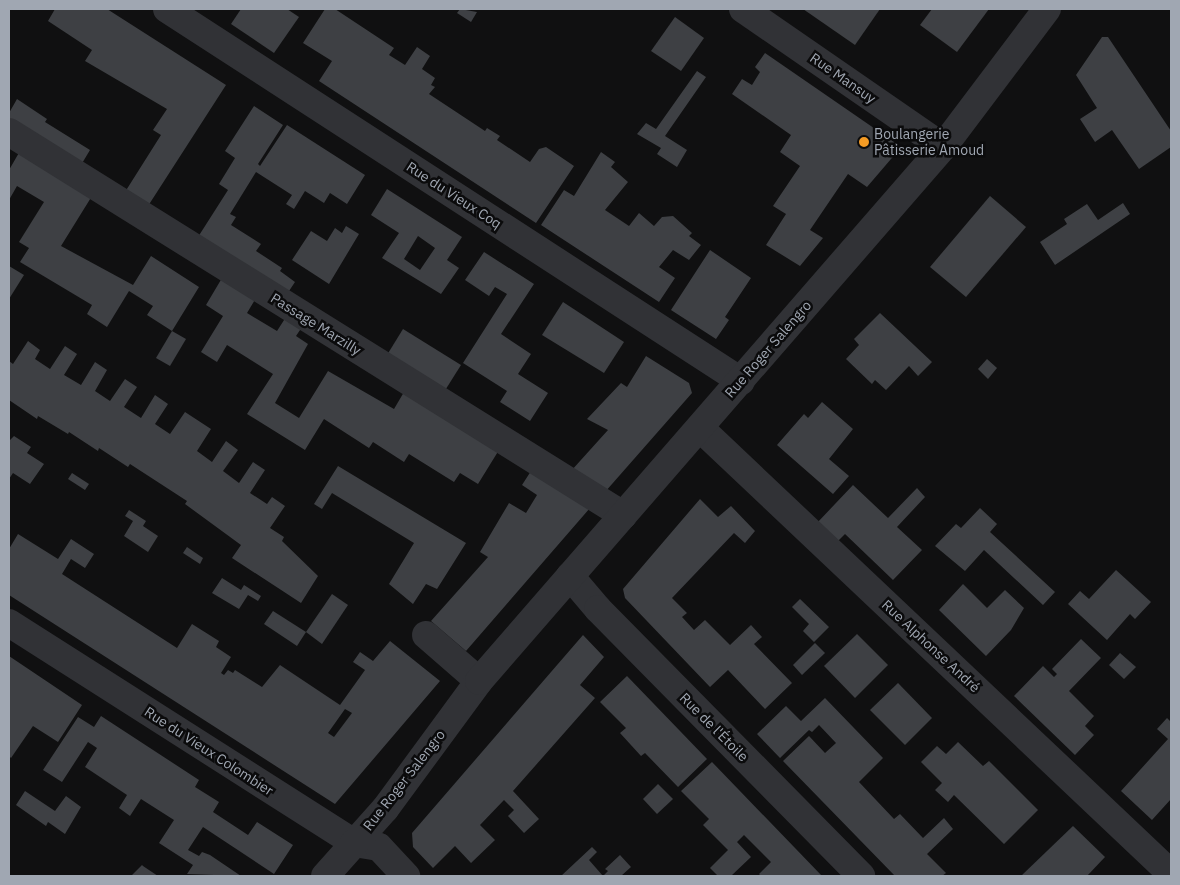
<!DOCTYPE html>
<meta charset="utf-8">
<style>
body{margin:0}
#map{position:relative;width:1180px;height:885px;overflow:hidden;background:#101011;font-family:"IBM Plex Sans",sans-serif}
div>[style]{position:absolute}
.building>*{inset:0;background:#3e4044}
.minor>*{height:28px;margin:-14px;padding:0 14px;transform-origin:14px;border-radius:14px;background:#313236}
.dots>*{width:14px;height:14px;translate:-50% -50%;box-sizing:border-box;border:2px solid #0b0b0c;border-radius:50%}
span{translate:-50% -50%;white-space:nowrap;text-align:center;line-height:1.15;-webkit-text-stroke:5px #0b0b0c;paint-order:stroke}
.street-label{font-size:14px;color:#a0a7b2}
.poi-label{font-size:14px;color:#a0a7b2}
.left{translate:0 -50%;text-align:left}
.frame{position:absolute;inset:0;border:10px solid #a0a7b2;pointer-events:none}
</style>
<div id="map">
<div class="building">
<i style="clip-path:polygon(55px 9px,107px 9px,226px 85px,148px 206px,125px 192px,161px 135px,153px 130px,167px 109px,85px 61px,92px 50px,48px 21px)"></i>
<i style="clip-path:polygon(241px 9px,287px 9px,299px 17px,274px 53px,231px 24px)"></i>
<i style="clip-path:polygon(325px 9px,335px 9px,394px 48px,389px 55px,405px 65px,417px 47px,430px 56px,422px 69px,435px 78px,431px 85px,435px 87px,429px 94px,485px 131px,487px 128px,500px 136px,497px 140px,530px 162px,539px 149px,546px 147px,574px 166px,536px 223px,319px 81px,332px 61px,303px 43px)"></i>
<i style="clip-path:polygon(460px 9px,477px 12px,471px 22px,457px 13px)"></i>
<i style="clip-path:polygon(803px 9px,880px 9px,855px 45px)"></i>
<i style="clip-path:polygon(932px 9px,989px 9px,957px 52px,920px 25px)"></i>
<i style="clip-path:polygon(675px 17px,704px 38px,681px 71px,651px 51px)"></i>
<i style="clip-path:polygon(1102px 37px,1108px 37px,1171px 131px,1171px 147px,1139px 169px,1112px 130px,1095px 142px,1080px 119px,1097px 108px,1076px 75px)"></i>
<i style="clip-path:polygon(765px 53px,897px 144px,897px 152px,867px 187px,848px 174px,810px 230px,823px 238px,800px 266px,766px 245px,786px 214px,773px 206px,800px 166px,780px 152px,791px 135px,732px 94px,742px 79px,752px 85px,760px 72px,755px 67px)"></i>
<i style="clip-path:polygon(697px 71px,706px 77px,665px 136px,687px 150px,677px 167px,657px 154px,661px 148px,637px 134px,646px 123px,656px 129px)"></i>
<i style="clip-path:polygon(17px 99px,47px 119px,45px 122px,90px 150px,81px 165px,9px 120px,9px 113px)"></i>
<i style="clip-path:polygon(254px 106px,283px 125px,258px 164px,260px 166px,287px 125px,365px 175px,347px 204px,330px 193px,324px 203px,305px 191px,294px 209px,286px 204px,292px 195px,256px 172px,230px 214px,236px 217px,231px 225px,261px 244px,256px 251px,282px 268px,280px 271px,295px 282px,287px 294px,198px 237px,228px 190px,219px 184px,235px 158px,225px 151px)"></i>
<i style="clip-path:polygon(20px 151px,92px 196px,61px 246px,133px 285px,151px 256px,199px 287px,172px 331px,147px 315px,153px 306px,129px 291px,107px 327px,87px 314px,92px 305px,20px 262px,29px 248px,19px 242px,44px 202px,17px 186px,9px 200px,9px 170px)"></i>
<i style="clip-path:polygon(601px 152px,615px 162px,611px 167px,628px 182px,605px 210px,629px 226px,639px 213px,654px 226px,662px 217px,673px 216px,692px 233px,689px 236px,701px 245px,689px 260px,673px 250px,659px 267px,675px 278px,659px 302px,541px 225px,564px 190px,574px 196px)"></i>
<i style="clip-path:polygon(evenodd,387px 189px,462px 237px,447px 260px,459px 268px,441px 294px,382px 258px,399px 233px,371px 215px,387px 189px,418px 236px,435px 248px,420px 270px,404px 259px,418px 236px)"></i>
<i style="clip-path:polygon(990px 196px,1026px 227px,966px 297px,930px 267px)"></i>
<i style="clip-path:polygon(1123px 203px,1130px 214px,1055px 265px,1040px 242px,1067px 224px,1064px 219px,1087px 204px,1098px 220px)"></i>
<i style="clip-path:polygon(346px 226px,359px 234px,329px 284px,292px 260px,311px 231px,327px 241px,335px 228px,342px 233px)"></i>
<i style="clip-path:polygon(710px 250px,751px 278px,725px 317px,729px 320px,716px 339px,671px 310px)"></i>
<i style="clip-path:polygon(484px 252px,534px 284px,501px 334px,531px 354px,518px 374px,548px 393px,530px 421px,500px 402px,507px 391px,463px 363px,507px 294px,495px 287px,489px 296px,465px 280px)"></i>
<i style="clip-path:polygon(9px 266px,24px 275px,9px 299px)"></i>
<i style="clip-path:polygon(222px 278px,256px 298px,247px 313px,277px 331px,286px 317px,302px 327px,296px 336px,308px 344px,275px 403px,299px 418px,328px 371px,394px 409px,404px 392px,499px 450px,478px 484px,460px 473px,454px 482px,409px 454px,404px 462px,373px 442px,369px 448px,324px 419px,305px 450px,247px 414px,273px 374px,227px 345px,217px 362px,201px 352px,223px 316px,206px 305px)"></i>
<i style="clip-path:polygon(563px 302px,624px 342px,604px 373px,542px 335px)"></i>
<i style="clip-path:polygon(880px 313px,932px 362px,918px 376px,909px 366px,886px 390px,875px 380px,872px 384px,846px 359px,859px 345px,854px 339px)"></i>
<i style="clip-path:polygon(403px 329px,461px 365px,444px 392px,387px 355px)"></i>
<i style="clip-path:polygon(172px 331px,186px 339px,170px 366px,156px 358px)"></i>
<i style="clip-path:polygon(28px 341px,40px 350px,35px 359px,50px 369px,65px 346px,77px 354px,64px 375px,81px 385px,95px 362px,107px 370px,95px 391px,110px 401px,125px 379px,137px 387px,124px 407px,141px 418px,155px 395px,168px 404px,155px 424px,170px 434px,185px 412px,211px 429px,197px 451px,212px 462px,226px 441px,238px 450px,223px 471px,239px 483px,253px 462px,265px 470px,250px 493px,267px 504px,272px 497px,285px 506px,270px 528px,284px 537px,282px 541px,318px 576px,301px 603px,232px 558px,241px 545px,185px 504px,187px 501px,130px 464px,128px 467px,99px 448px,98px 451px,69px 432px,68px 434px,38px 416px,37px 419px,9px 400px,9px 361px,13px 364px)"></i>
<i style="clip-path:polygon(646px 356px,689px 383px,692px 393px,605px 492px,571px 471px,608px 430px,587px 419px,621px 383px,627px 387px)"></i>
<i style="clip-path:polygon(987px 359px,997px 368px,988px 379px,978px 369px)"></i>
<i style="clip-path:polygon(822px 402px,853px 429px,829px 459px,849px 476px,833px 494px,777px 445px,804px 414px,808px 418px)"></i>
<i style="clip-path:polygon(14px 436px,31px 447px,27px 453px,44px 464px,30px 484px,13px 473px,9px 479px,9px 441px)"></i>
<i style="clip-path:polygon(338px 466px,466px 543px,437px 589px,426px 584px,413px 604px,389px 584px,414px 543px,332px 493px,322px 509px,314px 504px)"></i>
<i style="clip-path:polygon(531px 471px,590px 508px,466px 651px,431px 621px,488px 557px,480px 552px,509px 503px,526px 513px,537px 495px,522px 485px)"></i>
<i style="clip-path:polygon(72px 473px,89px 484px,85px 490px,68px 479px)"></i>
<i style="clip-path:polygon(853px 485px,888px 518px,917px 488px,925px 497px,897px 527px,922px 550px,893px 580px,845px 534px,837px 542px,817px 523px)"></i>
<i style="clip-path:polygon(700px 499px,718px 517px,731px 506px,755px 531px,745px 543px,734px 533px,672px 598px,687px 613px,682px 617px,694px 630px,705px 620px,730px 645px,751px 625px,762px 637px,754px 644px,792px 683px,765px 709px,728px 670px,710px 687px,625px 598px,623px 589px)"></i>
<i style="clip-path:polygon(980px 508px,997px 524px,990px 532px,1055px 592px,1043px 605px,984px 550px,965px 571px,935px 546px,956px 524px,961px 528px)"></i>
<i style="clip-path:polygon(129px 510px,146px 521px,143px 526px,158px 536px,148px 552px,124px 536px,133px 521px,125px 516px)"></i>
<i style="clip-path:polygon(evenodd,18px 534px,58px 559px,71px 539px,94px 554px,85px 568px,71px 559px,62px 574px,177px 648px,192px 624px,219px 641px,216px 647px,231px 657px,221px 673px,224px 675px,228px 670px,233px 673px,235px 670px,262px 687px,280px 665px,340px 705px,365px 670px,353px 662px,360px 652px,373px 661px,390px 641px,440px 681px,335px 804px,9px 595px,9px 549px,18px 534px,345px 709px,352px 713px,334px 737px,328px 733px,345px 709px)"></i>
<i style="clip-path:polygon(187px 547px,203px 558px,200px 564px,183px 553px)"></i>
<i style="clip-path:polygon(1116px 570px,1151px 602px,1135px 619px,1130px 614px,1107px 640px,1068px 604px,1080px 591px,1089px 599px)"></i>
<i style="clip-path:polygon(222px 578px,241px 590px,244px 585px,261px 596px,258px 601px,248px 595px,239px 609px,212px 593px)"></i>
<i style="clip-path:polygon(963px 584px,987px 608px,1005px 590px,1024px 608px,1011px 630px,986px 656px,939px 610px)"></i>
<i style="clip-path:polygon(332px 594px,348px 605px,322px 644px,306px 632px)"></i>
<i style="clip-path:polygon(800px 599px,829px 627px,814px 642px,803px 631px,809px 624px,792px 607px)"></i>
<i style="clip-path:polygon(273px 611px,306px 632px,297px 646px,264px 624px)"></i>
<i style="clip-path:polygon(857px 634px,888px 665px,855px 698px,824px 666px)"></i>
<i style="clip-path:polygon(583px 635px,604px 657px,580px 685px,595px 698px,513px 791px,539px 819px,524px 833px,508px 816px,514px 810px,504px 800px,480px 825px,495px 840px,471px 863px,455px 846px,433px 868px,413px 847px,412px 833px)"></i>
<i style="clip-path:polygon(1081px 639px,1101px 658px,1069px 691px,1094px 716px,1085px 726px,1094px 735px,1075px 755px,1014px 696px,1043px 666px,1054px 677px,1057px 674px,1052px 669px)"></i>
<i style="clip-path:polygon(815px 643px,825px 653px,802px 675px,793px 665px)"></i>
<i style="clip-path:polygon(1120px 653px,1136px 667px,1124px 679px,1109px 665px)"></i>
<i style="clip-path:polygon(9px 656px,82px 705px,58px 742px,33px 726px,11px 758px,9px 756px)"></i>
<i style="clip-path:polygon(627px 676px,707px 759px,678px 787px,645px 753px,641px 756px,620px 733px,626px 728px,600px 702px)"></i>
<i style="clip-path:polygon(898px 683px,932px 718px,905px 745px,870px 710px)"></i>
<i style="clip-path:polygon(825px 698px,883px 758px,859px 782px,894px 819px,900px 814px,923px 838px,944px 818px,953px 829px,927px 854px,946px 873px,942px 876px,895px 876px,783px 761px,809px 736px,825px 753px,836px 743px,819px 725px,812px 732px,809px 730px,780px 758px,757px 734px,786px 706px,801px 721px)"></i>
<i style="clip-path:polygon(101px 716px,199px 780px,195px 787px,219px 802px,213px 812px,248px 835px,257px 822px,293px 845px,274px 874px,203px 827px,188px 850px,199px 856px,202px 852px,210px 855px,241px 876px,187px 874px,193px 865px,159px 843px,174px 820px,141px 799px,130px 816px,119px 808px,127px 795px,85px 767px,97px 748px,88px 742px,62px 782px,43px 770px,78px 717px,94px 727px)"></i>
<i style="clip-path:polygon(1167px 718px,1171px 722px,1171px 799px,1152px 820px,1121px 791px,1168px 739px,1157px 729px)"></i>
<i style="clip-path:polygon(958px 742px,983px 766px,989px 761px,1038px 810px,1004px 844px,954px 795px,948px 802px,935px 790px,942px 783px,921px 762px,937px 746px,946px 754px)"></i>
<i style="clip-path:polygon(712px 762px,739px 790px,822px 876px,761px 876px,759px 874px,771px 862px,744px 835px,737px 842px,751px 857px,731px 876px,718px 876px,710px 868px,728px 850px,703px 825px,709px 819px,681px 791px)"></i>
<i style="clip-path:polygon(658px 784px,673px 799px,657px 814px,643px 799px)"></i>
<i style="clip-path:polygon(25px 791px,55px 811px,66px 796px,81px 807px,65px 834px,48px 822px,46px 826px,16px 805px)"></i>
<i style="clip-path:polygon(1073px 826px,1105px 857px,1087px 876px,1021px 876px)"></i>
<i style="clip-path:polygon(592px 847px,597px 852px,589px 860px,603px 876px,608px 871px,605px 869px,620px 855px,631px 867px,621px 876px,561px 876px)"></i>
<i style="clip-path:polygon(142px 865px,143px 866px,158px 876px,131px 876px)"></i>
</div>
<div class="minor">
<i style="left:167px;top:9px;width:684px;rotate:32.95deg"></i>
<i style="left:743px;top:9px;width:243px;rotate:34.6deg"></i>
<i style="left:9px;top:132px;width:724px;rotate:31.96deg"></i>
<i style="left:700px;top:428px;width:636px;rotate:43.41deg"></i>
<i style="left:570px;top:576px;width:43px;rotate:49.7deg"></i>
<i style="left:598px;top:609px;width:375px;rotate:45.4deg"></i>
<i style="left:9px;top:623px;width:409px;rotate:32.5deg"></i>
<i style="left:354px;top:843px;width:25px;rotate:9deg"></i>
<i style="left:379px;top:847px;width:40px;rotate:47deg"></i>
<i style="left:426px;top:635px;width:70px;rotate:41deg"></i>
<i style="left:325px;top:876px;width:90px;rotate:-48.2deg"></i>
<i style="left:385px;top:809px;width:159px;rotate:-53.7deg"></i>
<i style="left:479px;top:681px;width:707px;rotate:-49.01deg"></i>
<i style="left:943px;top:147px;width:173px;rotate:-53deg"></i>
</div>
<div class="dots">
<i style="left:864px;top:142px;background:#f49b24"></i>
</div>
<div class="street-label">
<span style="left:843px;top:78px;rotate:35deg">Rue Mansuy</span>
<span style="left:454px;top:195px;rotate:33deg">Rue du Vieux Coq</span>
<span style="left:316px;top:324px;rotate:32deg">Passage Marzilly</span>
<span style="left:768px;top:349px;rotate:-49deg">Rue Roger Salengro</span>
<span style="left:931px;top:646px;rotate:43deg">Rue Alphonse André</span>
<span style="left:714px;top:727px;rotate:45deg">Rue de l'Étoile</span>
<span style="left:209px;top:751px;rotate:33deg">Rue du Vieux Colombier</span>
<span style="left:404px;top:780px;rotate:-52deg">Rue Roger Salengro</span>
</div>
<div class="poi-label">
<span class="left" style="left:874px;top:142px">Boulangerie<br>Pâtisserie Amoud</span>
</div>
<div class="frame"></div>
</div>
